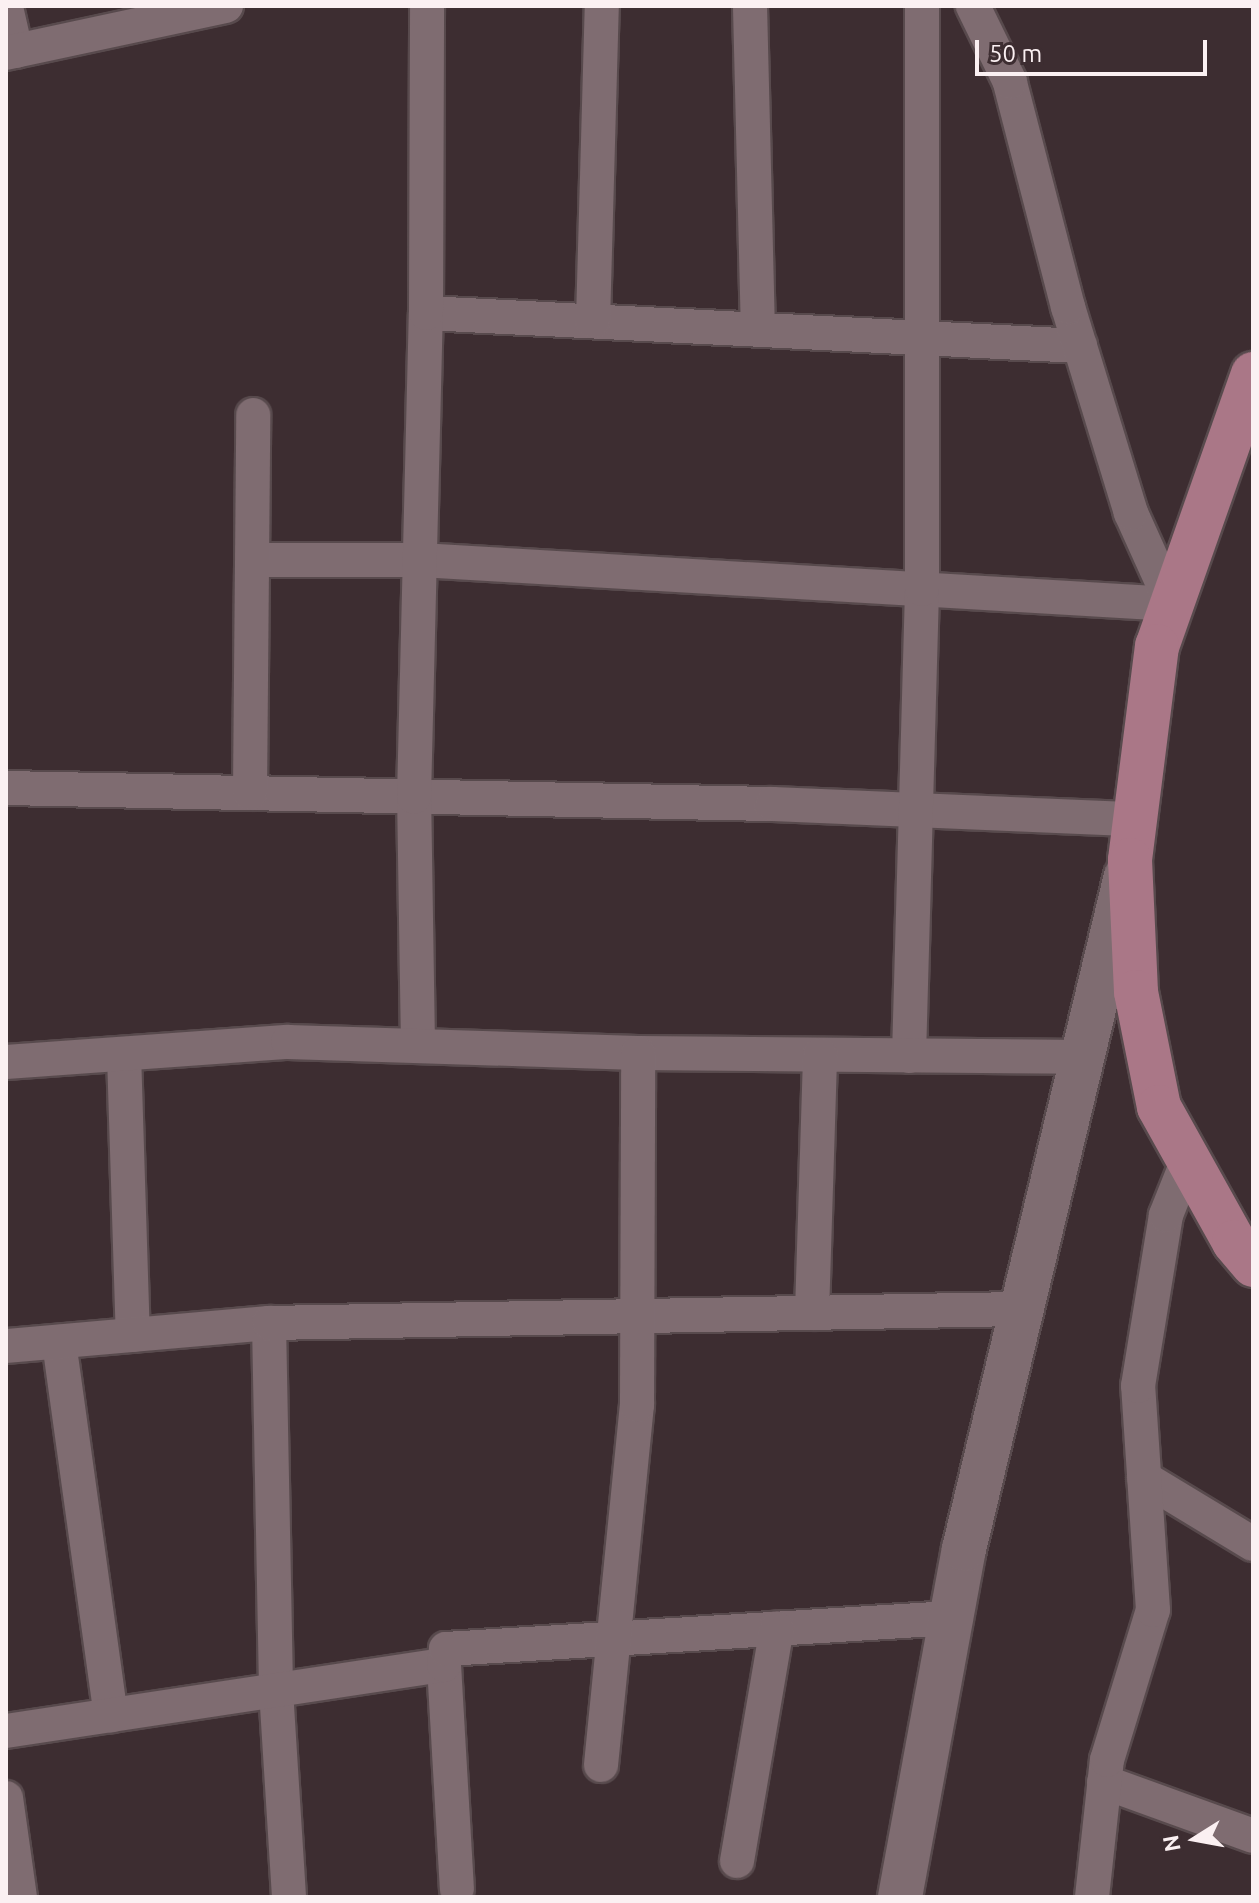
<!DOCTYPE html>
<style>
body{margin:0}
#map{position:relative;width:1259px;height:1903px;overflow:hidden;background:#3d2d31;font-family:Ubuntu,sans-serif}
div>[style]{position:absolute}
.roads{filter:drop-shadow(2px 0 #584a4d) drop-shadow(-2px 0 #584a4d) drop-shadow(0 2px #584a4d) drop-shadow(0 -2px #584a4d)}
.minor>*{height:34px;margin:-17px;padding:0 17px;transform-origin:17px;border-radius:17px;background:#7f6c71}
.tertiary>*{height:44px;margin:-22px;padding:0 22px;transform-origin:22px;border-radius:22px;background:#7f6c71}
.primary>*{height:44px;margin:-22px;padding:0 22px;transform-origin:22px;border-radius:22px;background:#aa7787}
span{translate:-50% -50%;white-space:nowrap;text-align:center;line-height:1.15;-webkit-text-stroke:6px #3d2d31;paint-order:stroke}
.frame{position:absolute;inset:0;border:8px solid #fbf0f2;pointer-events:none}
.north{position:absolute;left:1155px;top:1799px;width:80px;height:80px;-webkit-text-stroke:6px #3d2d31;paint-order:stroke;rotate:259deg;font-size:22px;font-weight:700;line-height:32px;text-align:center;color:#fbf0f2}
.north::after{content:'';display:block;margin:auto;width:28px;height:36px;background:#fbf0f2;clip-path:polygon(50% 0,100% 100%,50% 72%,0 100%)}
.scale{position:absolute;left:975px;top:40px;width:232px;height:36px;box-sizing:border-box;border:4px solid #fbf0f2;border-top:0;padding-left:10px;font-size:24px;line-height:28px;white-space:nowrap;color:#fbf0f2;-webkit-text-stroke:6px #3d2d31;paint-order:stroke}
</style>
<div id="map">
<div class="roads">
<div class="minor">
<i style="left:750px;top:6px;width:324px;rotate:88.6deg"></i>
<i style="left:6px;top:7px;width:45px;rotate:77.2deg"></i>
<i style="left:6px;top:53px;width:225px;rotate:-12.1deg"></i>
<i style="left:426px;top:313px;width:655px;rotate:2.89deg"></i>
<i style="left:593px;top:321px;width:315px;rotate:-88.4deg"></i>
<i style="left:253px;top:560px;width:167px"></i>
<i style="left:420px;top:560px;width:753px;rotate:3.35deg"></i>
<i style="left:1172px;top:604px;width:100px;rotate:-114.3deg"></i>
<i style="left:1131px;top:513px;width:215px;rotate:-107deg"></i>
<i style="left:1068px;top:307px;width:232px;rotate:-104.5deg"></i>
<i style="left:1010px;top:82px;width:85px;rotate:-116deg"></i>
<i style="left:6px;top:788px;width:766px;rotate:1.2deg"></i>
<i style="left:772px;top:804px;width:363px;rotate:2.4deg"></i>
<i style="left:250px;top:793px;width:378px;rotate:-89.5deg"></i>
<i style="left:418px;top:1046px;width:249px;rotate:-90.9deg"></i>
<i style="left:414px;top:797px;width:484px;rotate:-88.6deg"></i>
<i style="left:426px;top:313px;width:307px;rotate:-89.8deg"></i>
<i style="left:124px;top:1054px;width:281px;rotate:88.2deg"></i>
<i style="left:909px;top:1056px;width:467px;rotate:-88.4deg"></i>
<i style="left:922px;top:589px;width:583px;rotate:-90deg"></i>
<i style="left:6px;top:1062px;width:283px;rotate:-4.1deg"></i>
<i style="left:288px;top:1042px;width:350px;rotate:1.8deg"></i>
<i style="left:638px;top:1053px;width:444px;rotate:0.5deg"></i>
<i style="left:812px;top:1313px;width:258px;rotate:-88.2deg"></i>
<i style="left:269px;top:1323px;width:367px;rotate:88.9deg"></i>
<i style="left:276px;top:1690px;width:207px;rotate:86.4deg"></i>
<i style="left:59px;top:1342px;width:377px;rotate:82.1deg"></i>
<i style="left:6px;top:1346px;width:264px;rotate:-5deg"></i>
<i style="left:269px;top:1323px;width:753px;rotate:-1.07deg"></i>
<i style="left:1144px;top:1478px;width:127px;rotate:31.2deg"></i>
<i style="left:444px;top:1665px;width:224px;rotate:86.7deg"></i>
<i style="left:6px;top:1731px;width:443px;rotate:-8.6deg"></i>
<i style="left:444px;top:1665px;width:16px;rotate:-83deg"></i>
<i style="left:446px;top:1649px;width:506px;rotate:-3.51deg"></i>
<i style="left:601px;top:1765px;width:362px;rotate:-84.3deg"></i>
<i style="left:637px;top:1405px;width:352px;rotate:-89.8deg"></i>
<i style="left:1104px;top:1782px;width:158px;rotate:19.9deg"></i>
<i style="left:6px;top:1798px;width:100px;rotate:82deg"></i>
<i style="left:737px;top:1861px;width:236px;rotate:-80.3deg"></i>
<i style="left:1092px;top:1897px;width:138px;rotate:-83.8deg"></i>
<i style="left:1107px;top:1760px;width:157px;rotate:-73deg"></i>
<i style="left:1153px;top:1610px;width:225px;rotate:-93.8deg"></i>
<i style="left:1138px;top:1386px;width:173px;rotate:-80.7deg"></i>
<i style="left:1166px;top:1215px;width:59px;rotate:-68.2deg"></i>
</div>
<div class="tertiary">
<i style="left:900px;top:1897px;width:354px;rotate:-79.6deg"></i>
<i style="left:964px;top:1549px;width:692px;rotate:-76.47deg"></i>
</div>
<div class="primary">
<i style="left:1253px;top:374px;width:288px;rotate:109.4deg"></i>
<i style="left:1157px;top:646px;width:216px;rotate:97.2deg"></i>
<i style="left:1130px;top:860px;width:132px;rotate:87.4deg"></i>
<i style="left:1136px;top:992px;width:117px;rotate:78.7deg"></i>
<i style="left:1159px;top:1107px;width:154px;rotate:60.9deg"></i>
<i style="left:1234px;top:1242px;width:30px;rotate:50deg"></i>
</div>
</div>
<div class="frame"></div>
<div class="north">N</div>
<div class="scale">50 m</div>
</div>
